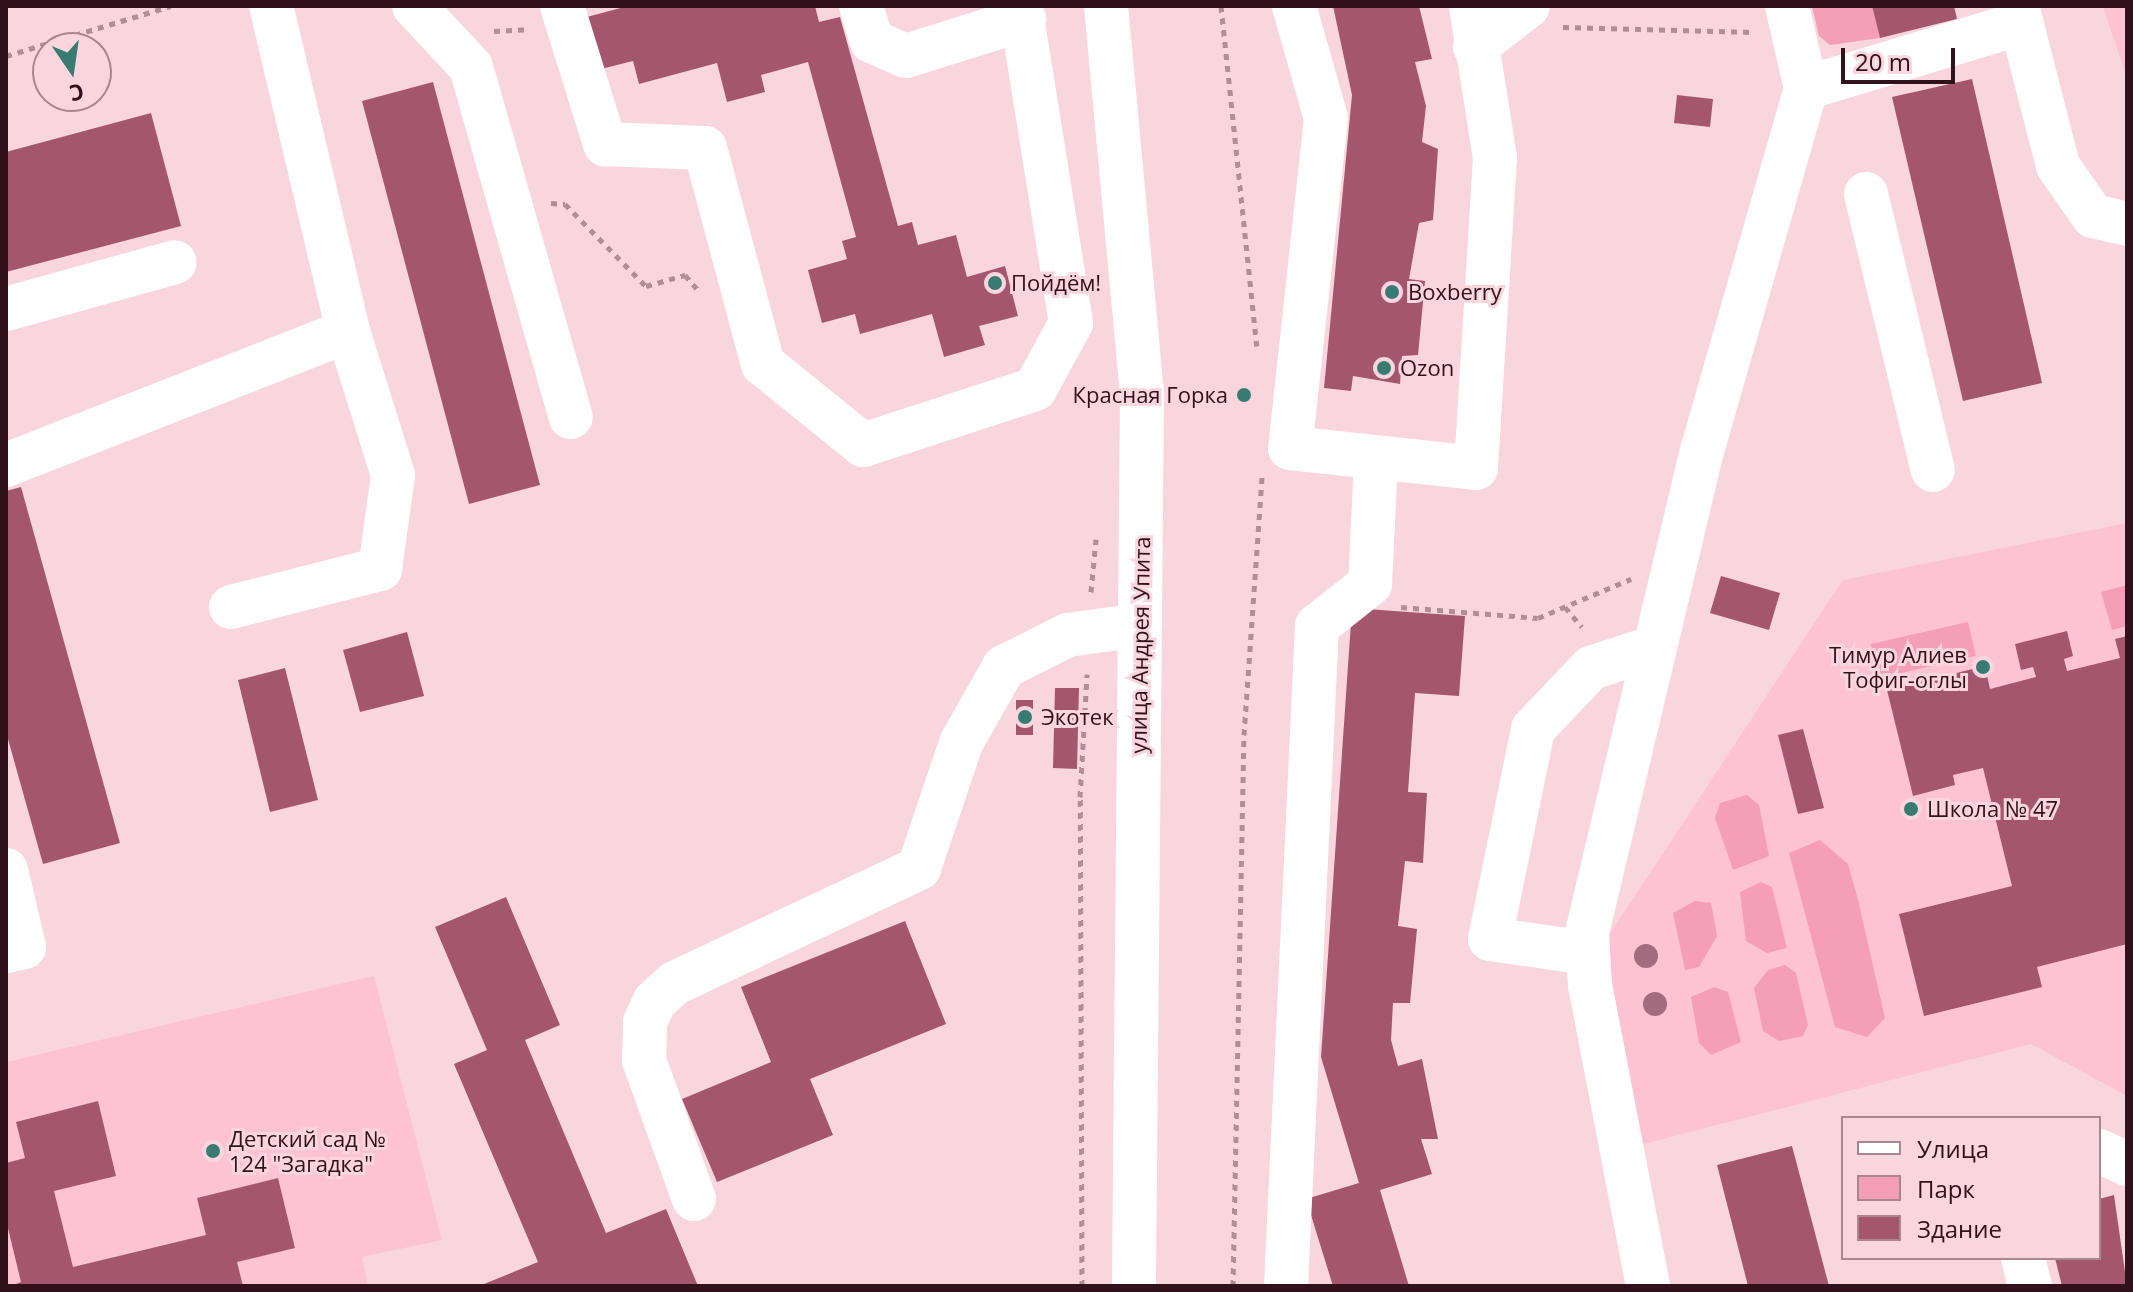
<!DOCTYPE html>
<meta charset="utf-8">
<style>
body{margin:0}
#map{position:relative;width:2133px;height:1292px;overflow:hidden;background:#f9d5de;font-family:"Open Sans",sans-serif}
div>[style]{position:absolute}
.built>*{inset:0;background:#fec3d2}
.green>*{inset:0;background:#f59eb7}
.building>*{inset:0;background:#a5566f}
.path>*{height:5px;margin-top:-2.5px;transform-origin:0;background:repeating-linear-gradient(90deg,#b08d97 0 6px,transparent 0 12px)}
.minor>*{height:44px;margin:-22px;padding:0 22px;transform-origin:22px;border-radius:22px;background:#fff}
.major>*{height:44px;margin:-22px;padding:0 22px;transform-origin:22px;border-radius:22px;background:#fff}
.trees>*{width:24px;height:24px;margin:-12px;border-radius:50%;background:#a56c80}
.dots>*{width:22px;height:22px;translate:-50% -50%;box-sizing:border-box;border:4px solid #f9d5de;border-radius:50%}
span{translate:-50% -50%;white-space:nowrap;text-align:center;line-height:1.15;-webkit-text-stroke:6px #f9d5de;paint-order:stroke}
.poi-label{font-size:22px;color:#31111c}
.left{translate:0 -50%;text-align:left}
.right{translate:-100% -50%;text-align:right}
.street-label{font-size:22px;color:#31111c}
.frame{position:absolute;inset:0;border:8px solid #31111c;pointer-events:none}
.legend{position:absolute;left:1841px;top:1116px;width:260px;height:144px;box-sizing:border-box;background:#f9d5de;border:2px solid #a98790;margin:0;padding:10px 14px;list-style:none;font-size:24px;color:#31111c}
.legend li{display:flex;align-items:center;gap:16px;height:40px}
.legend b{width:40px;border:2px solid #a98790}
.north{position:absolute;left:32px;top:32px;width:80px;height:80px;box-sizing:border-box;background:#f9d5de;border:2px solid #a98790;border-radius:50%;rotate:167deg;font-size:22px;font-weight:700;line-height:32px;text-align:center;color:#31111c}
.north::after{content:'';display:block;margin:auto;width:28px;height:36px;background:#387c71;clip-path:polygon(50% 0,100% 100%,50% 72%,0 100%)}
.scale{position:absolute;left:1841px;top:48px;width:114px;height:36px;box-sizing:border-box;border:4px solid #31111c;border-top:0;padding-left:10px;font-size:24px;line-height:28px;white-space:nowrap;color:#31111c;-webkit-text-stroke:6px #f9d5de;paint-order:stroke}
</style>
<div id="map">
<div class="built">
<i style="clip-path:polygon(2102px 6px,2127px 6px,2127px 78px,2103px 7px)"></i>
<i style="clip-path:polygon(2127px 523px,2127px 1096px,2031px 1044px,1640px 1145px,1597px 953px,1843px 580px)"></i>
<i style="clip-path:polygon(374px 976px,442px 1240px,362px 1257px,368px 1286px,6px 1286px,6px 1062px)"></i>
</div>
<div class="green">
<i style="clip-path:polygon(1812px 6px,1872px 6px,1880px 38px,1830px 45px,1819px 36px)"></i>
<i style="clip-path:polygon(2127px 585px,2127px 626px,2112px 630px,2101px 592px)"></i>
<i style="clip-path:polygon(1968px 622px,1976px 656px,1879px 678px,1871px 644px)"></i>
<i style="clip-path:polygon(1747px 795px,1759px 805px,1769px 856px,1733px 870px,1715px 818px,1720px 803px)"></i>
<i style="clip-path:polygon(1820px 840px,1848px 864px,1858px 900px,1885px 1018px,1867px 1037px,1835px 1027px,1789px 853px)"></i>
<i style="clip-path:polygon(1761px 882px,1772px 887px,1787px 948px,1767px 953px,1746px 941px,1740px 892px)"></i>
<i style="clip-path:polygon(1695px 901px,1711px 903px,1717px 936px,1699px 967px,1685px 970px,1673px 913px)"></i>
<i style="clip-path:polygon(1785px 965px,1796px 973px,1808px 1025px,1803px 1036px,1779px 1041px,1763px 1031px,1754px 988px,1768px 970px)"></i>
<i style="clip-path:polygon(1714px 987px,1728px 992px,1741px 1042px,1711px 1055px,1699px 1043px,1691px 997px)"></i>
</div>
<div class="building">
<i style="clip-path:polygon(628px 6px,815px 6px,819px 22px,840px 17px,898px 226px,912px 222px,918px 245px,956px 235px,967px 277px,1005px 266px,1018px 316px,979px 326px,985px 345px,944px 357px,932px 314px,860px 334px,855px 314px,822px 323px,808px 270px,847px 259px,842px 241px,856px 237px,808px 62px,761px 75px,765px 92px,727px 102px,717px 63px,639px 84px,633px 61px,601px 69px,587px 17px)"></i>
<i style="clip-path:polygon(1333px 6px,1419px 6px,1432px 59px,1415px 62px,1426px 106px,1422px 142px,1438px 149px,1433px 220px,1419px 223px,1409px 279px,1425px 281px,1418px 355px,1402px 356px,1400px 384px,1353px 376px,1351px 391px,1324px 388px,1352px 95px)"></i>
<i style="clip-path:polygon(1872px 6px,1954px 6px,1957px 19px,1880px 38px)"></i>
<i style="clip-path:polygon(1972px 79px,2042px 383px,1963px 401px,1892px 97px)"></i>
<i style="clip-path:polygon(433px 82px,540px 485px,469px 504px,362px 101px)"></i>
<i style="clip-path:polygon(1677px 95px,1713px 99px,1710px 127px,1674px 123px)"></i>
<i style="clip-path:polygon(151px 113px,181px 226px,6px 272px,6px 152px)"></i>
<i style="clip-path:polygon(21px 487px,120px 843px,43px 864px,6px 732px,6px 491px)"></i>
<i style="clip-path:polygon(1721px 576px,1780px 593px,1769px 630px,1710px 613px)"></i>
<i style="clip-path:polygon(1352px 608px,1465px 616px,1459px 696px,1415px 693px,1408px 792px,1427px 793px,1423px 863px,1405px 861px,1398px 926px,1417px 929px,1410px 1003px,1393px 1003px,1391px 1040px,1398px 1066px,1422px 1059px,1438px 1139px,1421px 1139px,1432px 1174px,1380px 1190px,1409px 1286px,1333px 1286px,1306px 1199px,1359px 1183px,1321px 1057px)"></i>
<i style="clip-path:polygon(2067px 631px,2073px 656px,2064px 659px,2067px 671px,2120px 658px,2115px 639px,2127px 636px,2127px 944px,2037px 967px,2042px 987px,1924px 1016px,1899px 914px,2012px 886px,1983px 768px,1953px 775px,1955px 785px,1913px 796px,1887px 690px,1985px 666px,1990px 689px,2036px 677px,2033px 667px,2021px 670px,2015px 644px)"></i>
<i style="clip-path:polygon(407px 632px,424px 696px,360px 712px,343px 650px)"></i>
<i style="clip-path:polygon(285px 668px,318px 800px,270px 812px,238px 680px)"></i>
<i style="clip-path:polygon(1055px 688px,1079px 688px,1077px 769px,1053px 768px)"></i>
<i style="clip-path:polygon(1016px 700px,1033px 700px,1033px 735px,1016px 735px)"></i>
<i style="clip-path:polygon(1803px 729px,1824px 808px,1798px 814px,1778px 735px)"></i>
<i style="clip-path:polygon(506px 897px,560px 1025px,525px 1040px,606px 1233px,666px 1209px,698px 1286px,479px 1286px,538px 1262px,454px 1064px,487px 1050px,435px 927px)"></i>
<i style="clip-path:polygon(905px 921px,946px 1024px,810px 1079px,833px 1135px,717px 1182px,682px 1099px,771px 1062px,741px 987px)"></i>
<i style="clip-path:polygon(98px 1101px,116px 1176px,54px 1191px,73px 1267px,206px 1235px,197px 1198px,278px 1178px,295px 1248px,237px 1262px,243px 1286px,11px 1286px,21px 1282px,6px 1220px,6px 1163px,25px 1158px,16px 1122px)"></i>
<i style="clip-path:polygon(1792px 1146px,1829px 1286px,1748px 1286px,1717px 1165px)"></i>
<i style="clip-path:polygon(2114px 1195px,2127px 1286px,2062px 1286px,2055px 1258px,2099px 1258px,2099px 1199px)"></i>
</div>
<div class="path">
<i style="left:1221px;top:6px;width:342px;rotate:84deg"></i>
<i style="left:1563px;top:27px;width:190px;rotate:1.5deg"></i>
<i style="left:494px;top:31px;width:34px;rotate:-3deg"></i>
<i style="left:6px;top:56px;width:172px;rotate:-16.9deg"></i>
<i style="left:551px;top:203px;width:14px;rotate:4deg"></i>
<i style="left:565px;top:204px;width:115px;rotate:45.4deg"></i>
<i style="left:646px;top:286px;width:41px;rotate:-15.8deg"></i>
<i style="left:685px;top:275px;width:21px;rotate:49deg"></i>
<i style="left:1091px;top:592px;width:53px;rotate:-84.6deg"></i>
<i style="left:1401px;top:607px;width:137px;rotate:4.6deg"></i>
<i style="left:1538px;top:618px;width:101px;rotate:-22.8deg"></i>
<i style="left:1565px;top:607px;width:26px;rotate:50deg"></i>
<i style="left:1082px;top:1286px;width:489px;rotate:-90.2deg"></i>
<i style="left:1080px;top:797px;width:123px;rotate:-86.7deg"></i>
<i style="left:1233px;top:1286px;width:551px;rotate:-88.86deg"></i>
<i style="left:1244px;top:735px;width:260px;rotate:-86deg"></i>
</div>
<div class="minor">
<i style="left:414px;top:6px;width:83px;rotate:46.9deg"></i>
<i style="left:471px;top:67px;width:364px;rotate:74.1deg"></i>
<i style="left:562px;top:6px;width:145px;rotate:72.7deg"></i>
<i style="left:605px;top:144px;width:100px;rotate:2.3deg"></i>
<i style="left:705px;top:148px;width:224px;rotate:75deg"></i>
<i style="left:763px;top:364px;width:129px;rotate:39deg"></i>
<i style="left:863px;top:445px;width:181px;rotate:-18deg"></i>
<i style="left:1035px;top:389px;width:75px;rotate:-61.4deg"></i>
<i style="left:1071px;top:323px;width:321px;rotate:-99.1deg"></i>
<i style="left:861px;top:6px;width:37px;rotate:73deg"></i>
<i style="left:872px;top:41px;width:37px;rotate:24deg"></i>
<i style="left:906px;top:56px;width:124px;rotate:-17.4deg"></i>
<i style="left:1294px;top:6px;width:116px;rotate:74.1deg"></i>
<i style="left:1326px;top:118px;width:332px;rotate:96.2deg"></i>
<i style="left:1290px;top:448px;width:187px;rotate:6.1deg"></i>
<i style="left:1476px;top:468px;width:311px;rotate:-86.5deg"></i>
<i style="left:1495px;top:158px;width:154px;rotate:-99deg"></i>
<i style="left:2017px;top:6px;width:165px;rotate:75.6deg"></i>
<i style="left:2058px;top:166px;width:61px;rotate:55deg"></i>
<i style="left:2093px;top:216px;width:35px;rotate:13deg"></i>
<i style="left:1475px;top:47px;width:67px;rotate:-37.7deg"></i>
<i style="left:1806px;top:88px;width:225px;rotate:-16.8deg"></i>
<i style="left:1866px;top:194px;width:284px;rotate:76.4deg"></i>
<i style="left:6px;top:309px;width:175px;rotate:-15.5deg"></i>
<i style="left:6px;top:465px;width:367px;rotate:-21.4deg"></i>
<i style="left:348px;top:331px;width:334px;rotate:-103.3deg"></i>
<i style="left:231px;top:607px;width:154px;rotate:-14.3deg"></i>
<i style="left:380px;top:569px;width:95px;rotate:-82.1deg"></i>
<i style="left:393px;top:475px;width:151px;rotate:-107.4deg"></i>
<i style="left:6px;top:870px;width:79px;rotate:76.8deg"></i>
<i style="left:24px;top:947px;width:18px;rotate:167deg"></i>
<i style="left:1588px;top:953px;width:99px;rotate:-171.9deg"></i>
<i style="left:1490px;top:939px;width:214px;rotate:-78.4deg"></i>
<i style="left:1533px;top:729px;width:84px;rotate:-46.4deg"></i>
<i style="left:1591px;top:668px;width:67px;rotate:-18.2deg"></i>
<i style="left:2099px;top:1151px;width:31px;rotate:25deg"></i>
<i style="left:694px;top:1199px;width:148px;rotate:-109.8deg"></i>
<i style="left:644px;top:1060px;width:38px;rotate:-88deg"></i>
<i style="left:645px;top:1022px;width:23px;rotate:-65deg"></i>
<i style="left:655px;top:1001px;width:27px;rotate:-42deg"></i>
<i style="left:675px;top:983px;width:270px;rotate:-25.2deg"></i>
<i style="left:919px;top:868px;width:132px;rotate:-71.4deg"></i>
<i style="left:961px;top:743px;width:87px;rotate:-60.5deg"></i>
<i style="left:1004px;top:667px;width:72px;rotate:-26.6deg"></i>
<i style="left:1068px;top:635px;width:73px;rotate:-7.9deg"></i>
<i style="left:2023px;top:1258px;width:29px;rotate:76deg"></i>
<i style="left:1286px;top:1286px;width:661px;rotate:-87.31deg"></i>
<i style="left:1317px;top:626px;width:68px;rotate:-38.4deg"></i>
<i style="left:1370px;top:584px;width:124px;rotate:-87.2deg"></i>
<i style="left:1648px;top:1286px;width:306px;rotate:-100.9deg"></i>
<i style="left:1590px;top:986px;width:53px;rotate:-93.2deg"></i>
<i style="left:1587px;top:933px;width:496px;rotate:-76.6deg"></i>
<i style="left:1702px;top:451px;width:378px;rotate:-74deg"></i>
<i style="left:1806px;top:88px;width:84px;rotate:-103deg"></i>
</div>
<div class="major">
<i style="left:1106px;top:6px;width:393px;rotate:84.7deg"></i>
<i style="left:1142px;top:397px;width:889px;rotate:90.52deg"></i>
</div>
<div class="trees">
<i style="left:1646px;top:956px"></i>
<i style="left:1655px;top:1004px"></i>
</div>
<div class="dots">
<i style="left:995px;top:283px;background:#387c71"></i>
<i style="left:1392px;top:292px;background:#387c71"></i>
<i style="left:1384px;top:368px;background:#387c71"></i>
<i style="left:1244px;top:395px;background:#387c71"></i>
<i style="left:1983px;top:667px;background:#387c71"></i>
<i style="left:1025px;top:717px;background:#387c71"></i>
<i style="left:1911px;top:809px;background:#387c71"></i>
<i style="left:213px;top:1151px;background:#387c71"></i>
</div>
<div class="poi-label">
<span class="left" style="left:1011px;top:283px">Пойдём!</span>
<span class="left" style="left:1408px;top:292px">Boxberry</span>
<span class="left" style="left:1400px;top:368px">Ozon</span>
<span class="right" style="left:1228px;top:395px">Красная Горка</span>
<span class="right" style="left:1967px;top:667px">Тимур Алиев<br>Тофиг-оглы</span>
<span class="left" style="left:1041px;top:717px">Экотек</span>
<span class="left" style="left:1927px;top:809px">Школа № 47</span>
<span class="left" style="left:229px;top:1151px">Детский сад №<br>124 "Загадка"</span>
</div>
<div class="street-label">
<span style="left:1140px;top:645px;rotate:-89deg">улица Андрея Упита</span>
</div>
<div class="frame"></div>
<ul class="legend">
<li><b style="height:10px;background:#fff"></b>Улица</li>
<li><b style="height:22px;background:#f59eb7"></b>Парк</li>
<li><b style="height:22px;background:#a5566f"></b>Здание</li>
</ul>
<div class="north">С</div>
<div class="scale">20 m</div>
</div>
